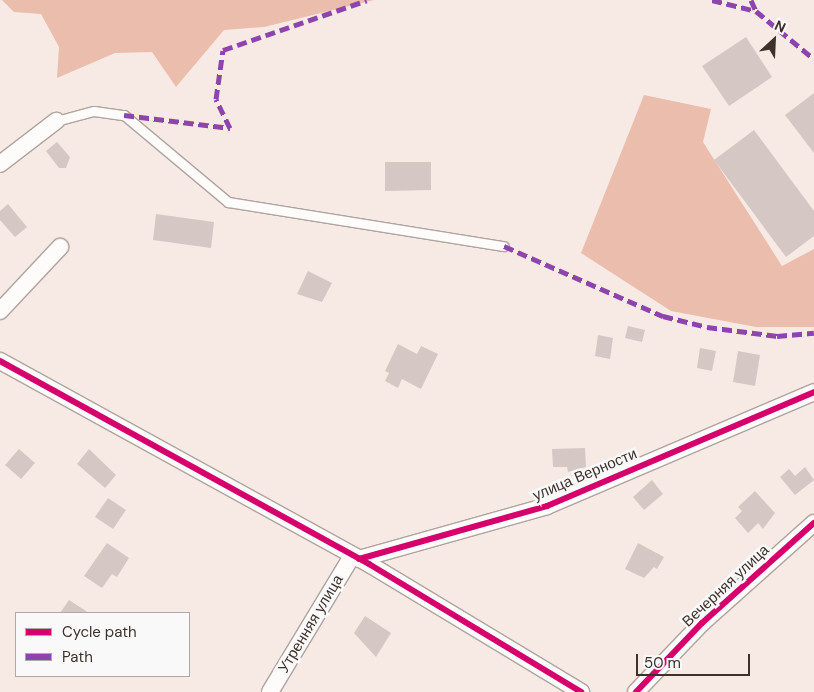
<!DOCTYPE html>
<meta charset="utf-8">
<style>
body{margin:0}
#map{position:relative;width:814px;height:692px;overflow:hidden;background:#f7eae5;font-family:"DM Sans",sans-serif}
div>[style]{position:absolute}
.forest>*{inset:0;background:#ebbdac}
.building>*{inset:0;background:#d5c8c4}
.roads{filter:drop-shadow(1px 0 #afa39f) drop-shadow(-1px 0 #afa39f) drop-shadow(0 1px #afa39f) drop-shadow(0 -1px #afa39f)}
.service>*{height:9px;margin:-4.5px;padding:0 4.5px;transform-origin:4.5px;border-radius:4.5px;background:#fefcfb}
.minor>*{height:16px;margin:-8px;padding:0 8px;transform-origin:8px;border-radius:8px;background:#fefcfb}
.quiet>*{height:5px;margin-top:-2.5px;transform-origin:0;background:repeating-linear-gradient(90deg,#8e44ad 0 10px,transparent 0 15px)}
.cycleway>*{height:6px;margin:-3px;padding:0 3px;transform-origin:3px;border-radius:3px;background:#d6006c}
span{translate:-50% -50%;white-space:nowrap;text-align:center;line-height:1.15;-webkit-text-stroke:5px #f9f9f9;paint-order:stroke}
.street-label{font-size:15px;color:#3e302a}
.legend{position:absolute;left:15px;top:612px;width:175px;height:65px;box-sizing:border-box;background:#f9f9f9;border:1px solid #aea9a6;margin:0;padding:6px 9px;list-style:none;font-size:15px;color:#3e302a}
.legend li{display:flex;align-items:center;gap:10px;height:25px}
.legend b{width:25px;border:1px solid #aea9a6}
.north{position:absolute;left:749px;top:15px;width:50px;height:50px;-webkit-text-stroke:4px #f9f9f9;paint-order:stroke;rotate:25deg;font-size:14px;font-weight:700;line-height:20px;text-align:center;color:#3e302a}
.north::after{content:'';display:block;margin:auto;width:18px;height:22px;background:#3e302a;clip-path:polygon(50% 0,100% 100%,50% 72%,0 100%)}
.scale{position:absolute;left:636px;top:654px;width:114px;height:22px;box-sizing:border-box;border:2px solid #3e302a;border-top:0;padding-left:6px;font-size:15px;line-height:18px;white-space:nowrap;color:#3e302a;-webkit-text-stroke:4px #f9f9f9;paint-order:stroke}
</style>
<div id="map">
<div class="forest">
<i style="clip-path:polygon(2px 0,374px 0,264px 27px,224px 30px,176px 87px,152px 52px,115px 53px,57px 78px,59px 47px,41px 14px,14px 12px)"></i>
<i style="clip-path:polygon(644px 95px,711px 109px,703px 142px,782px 266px,814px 249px,814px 327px,756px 327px,671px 311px,581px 253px)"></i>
</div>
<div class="building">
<i style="clip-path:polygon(746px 37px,772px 77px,729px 106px,702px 66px)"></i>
<i style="clip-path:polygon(814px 93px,814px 153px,785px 115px)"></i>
<i style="clip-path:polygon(754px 130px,814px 211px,814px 236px,786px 257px,714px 160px)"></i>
<i style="clip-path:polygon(57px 142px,70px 157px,66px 168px,59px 168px,46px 151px)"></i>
<i style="clip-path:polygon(385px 162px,431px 162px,431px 190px,385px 191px)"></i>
<i style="clip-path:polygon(8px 204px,27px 227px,15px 237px,0 220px,0 211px)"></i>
<i style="clip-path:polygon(156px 214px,214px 222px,211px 248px,153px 240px)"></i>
<i style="clip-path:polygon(308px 271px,332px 283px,322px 302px,297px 294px)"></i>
<i style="clip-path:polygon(628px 326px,645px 330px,642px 342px,625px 338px)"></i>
<i style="clip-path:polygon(598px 335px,613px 338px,610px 359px,595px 356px)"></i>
<i style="clip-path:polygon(398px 344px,417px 354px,421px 346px,438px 354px,421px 389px,402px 379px,398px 388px,385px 381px,389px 373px,385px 371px)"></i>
<i style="clip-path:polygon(700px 348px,716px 351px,712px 371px,697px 368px)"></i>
<i style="clip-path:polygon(738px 351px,760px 355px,755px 386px,733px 382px)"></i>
<i style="clip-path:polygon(585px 448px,586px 467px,568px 472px,567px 467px,553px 467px,552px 449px)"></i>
<i style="clip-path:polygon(19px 449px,35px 463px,21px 479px,5px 465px)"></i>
<i style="clip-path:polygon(89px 449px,116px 475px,105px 488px,77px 464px)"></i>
<i style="clip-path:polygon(805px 467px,814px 480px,795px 495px,780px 477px,789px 469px,795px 476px)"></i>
<i style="clip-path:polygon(652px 480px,663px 494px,644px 510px,633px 497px)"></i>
<i style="clip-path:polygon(755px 491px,775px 513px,763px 529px,758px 523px,748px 533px,735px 518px,742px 511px,738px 507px)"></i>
<i style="clip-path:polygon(108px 498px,126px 510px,113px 529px,95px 517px)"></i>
<i style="clip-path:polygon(107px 543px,129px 558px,117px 577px,112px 574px,102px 588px,84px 576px)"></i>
<i style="clip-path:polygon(638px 543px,664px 557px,657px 569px,654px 567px,644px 578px,625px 569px)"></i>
<i style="clip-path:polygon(69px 600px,89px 613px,60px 613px)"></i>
<i style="clip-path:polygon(365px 616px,391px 633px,376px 657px,354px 633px)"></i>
</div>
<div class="roads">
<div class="service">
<i style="left:56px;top:121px;width:39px;rotate:-15deg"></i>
<i style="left:94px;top:111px;width:30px;rotate:8deg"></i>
<i style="left:124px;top:115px;width:136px;rotate:39.9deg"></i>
<i style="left:228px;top:202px;width:279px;rotate:9.1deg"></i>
</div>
<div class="minor">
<i style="left:0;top:164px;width:71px;rotate:-37.5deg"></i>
<i style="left:0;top:311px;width:88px;rotate:-46.8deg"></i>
<i style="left:0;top:361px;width:421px;rotate:28.8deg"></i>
<i style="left:369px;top:564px;width:248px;rotate:31.1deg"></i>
<i style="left:359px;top:559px;width:195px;rotate:-15.7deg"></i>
<i style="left:547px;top:506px;width:290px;rotate:-23.1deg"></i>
<i style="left:270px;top:692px;width:159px;rotate:-58.9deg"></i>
<i style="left:636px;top:692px;width:95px;rotate:-46.3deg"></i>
<i style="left:702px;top:623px;width:150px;rotate:-41.8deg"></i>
</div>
</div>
<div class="quiet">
<i style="left:712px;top:0;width:45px;rotate:14deg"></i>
<i style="left:751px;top:0;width:12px;rotate:66deg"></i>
<i style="left:756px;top:11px;width:75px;rotate:39.6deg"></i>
<i style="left:124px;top:115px;width:107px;rotate:7deg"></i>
<i style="left:230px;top:128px;width:32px;rotate:-116deg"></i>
<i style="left:216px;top:99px;width:49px;rotate:-81.9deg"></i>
<i style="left:223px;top:50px;width:152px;rotate:-19.1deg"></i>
<i style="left:504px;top:246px;width:174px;rotate:23.8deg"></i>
<i style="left:663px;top:316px;width:45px;rotate:14deg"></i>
<i style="left:707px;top:327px;width:71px;rotate:7.3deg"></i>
<i style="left:777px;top:336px;width:37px;rotate:-5deg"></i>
</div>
<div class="cycleway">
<i style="left:0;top:361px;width:421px;rotate:28.8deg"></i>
<i style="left:369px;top:564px;width:248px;rotate:31.1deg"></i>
<i style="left:359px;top:559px;width:195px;rotate:-15.7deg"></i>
<i style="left:547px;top:506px;width:290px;rotate:-23.1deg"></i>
<i style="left:636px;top:692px;width:95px;rotate:-46.3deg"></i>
<i style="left:702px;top:623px;width:150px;rotate:-41.8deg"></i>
</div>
<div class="street-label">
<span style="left:585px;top:475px;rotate:-23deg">улица Верности</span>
<span style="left:726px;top:586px;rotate:-43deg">Вечерняя улица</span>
<span style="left:311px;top:624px;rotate:-59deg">Утренняя улица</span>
</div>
<ul class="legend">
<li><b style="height:6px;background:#d6006c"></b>Cycle path</li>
<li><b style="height:6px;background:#8e44ad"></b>Path</li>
</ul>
<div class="north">N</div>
<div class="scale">50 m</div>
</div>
